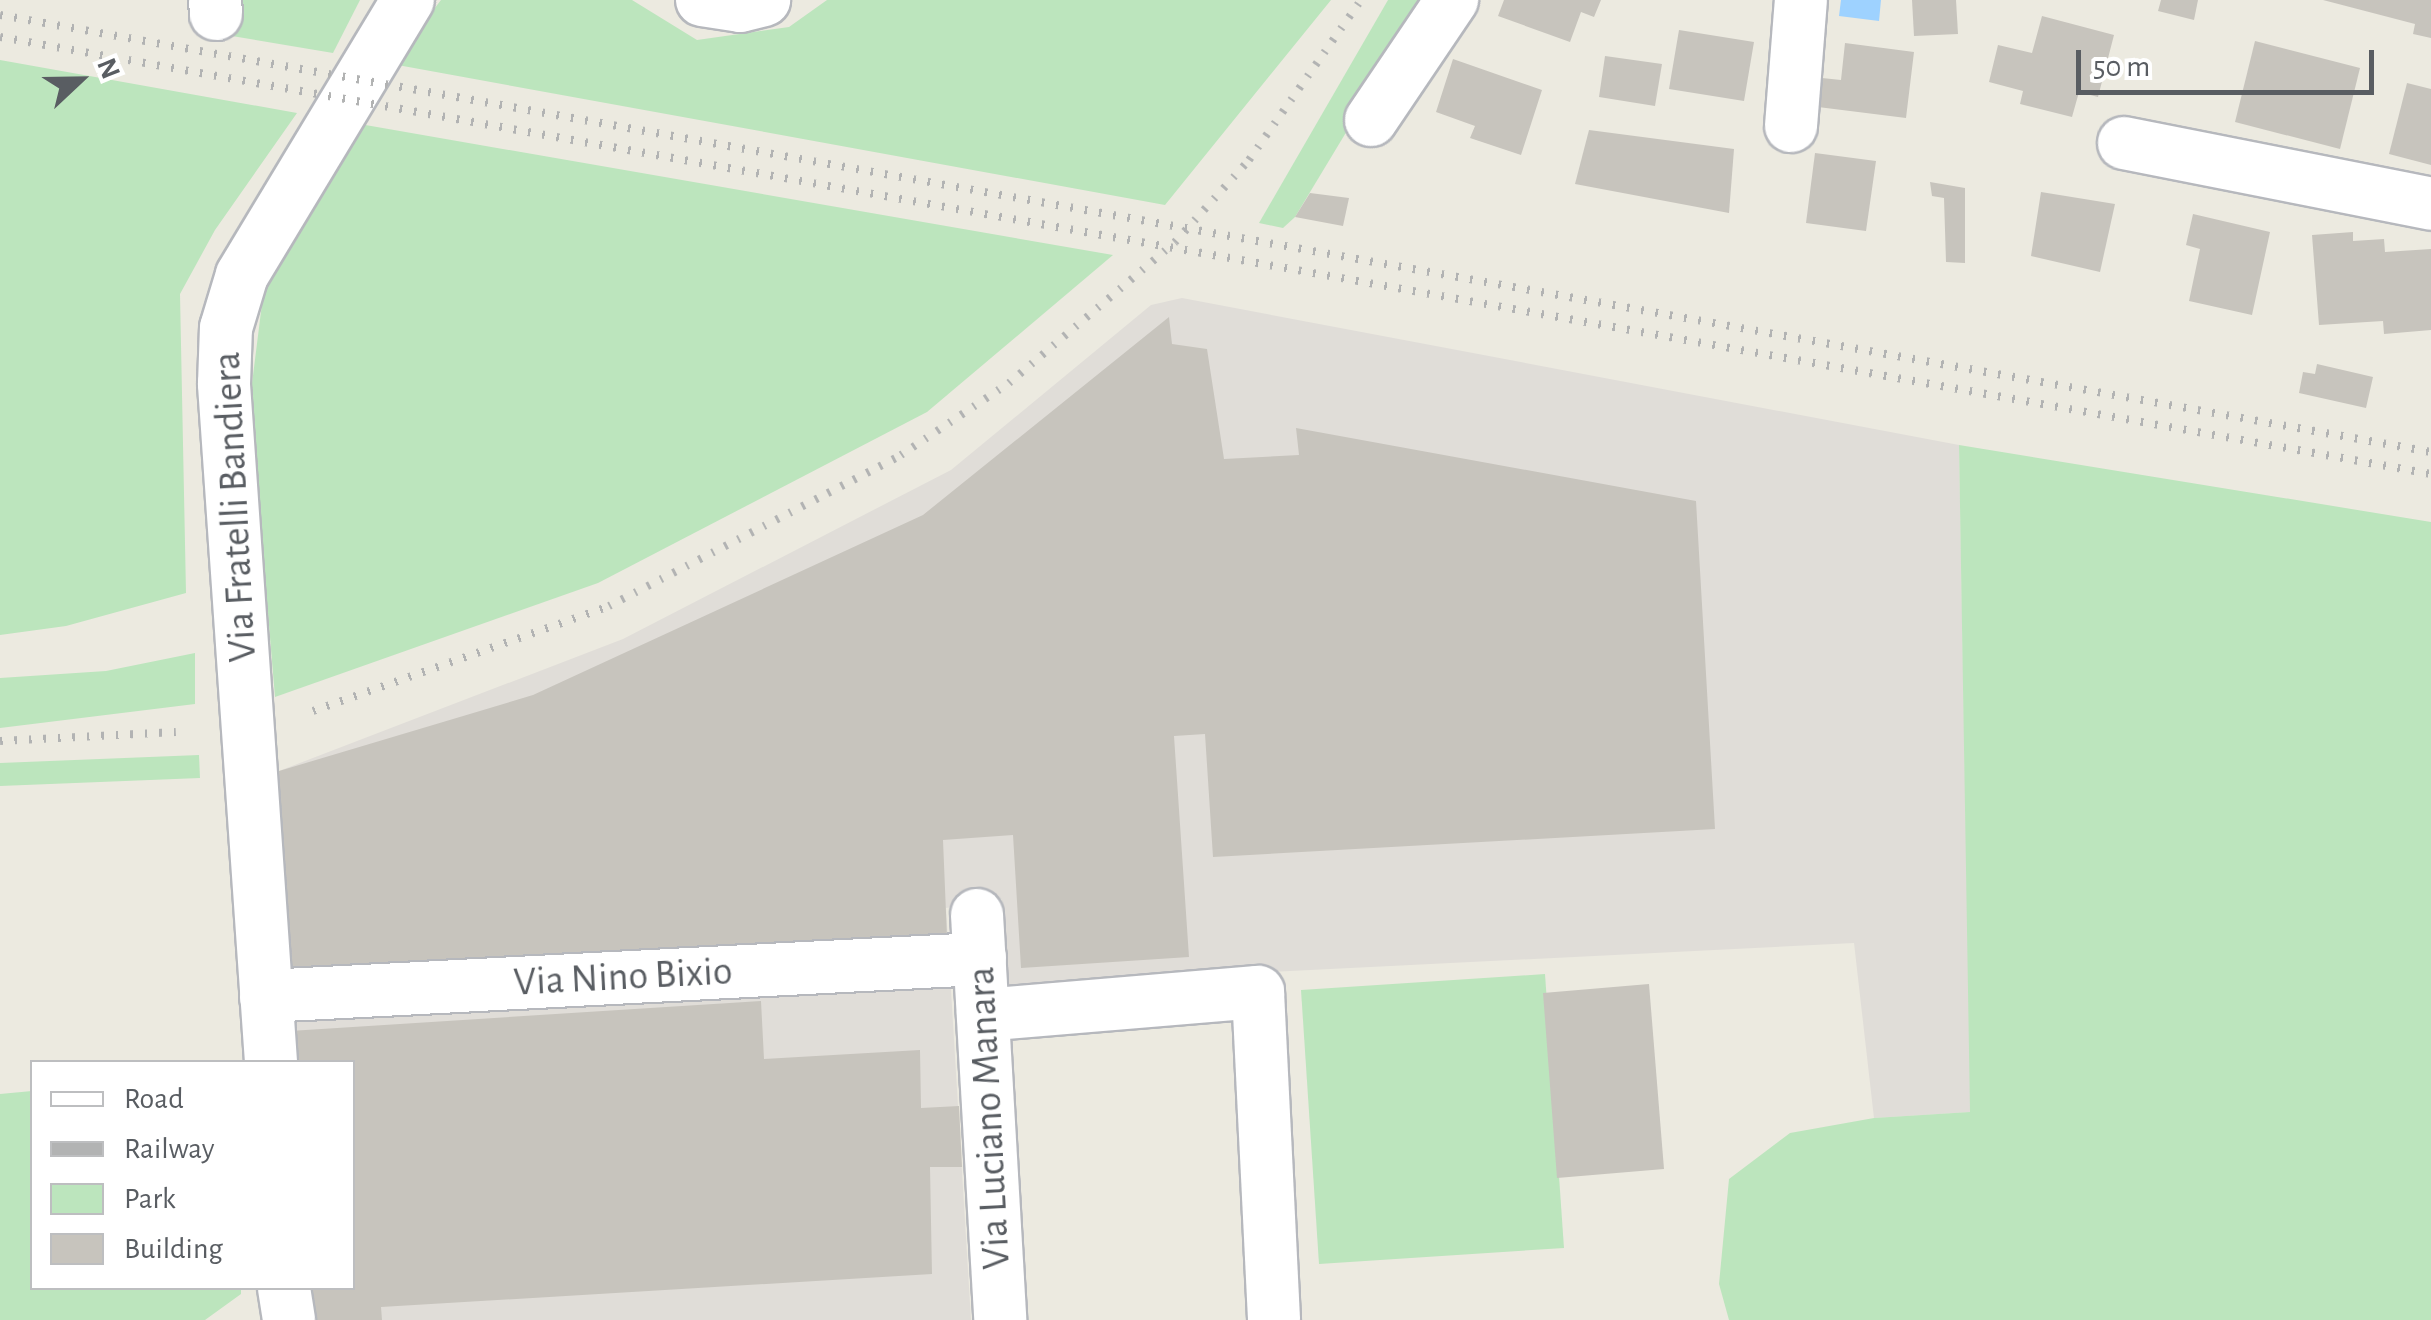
<!DOCTYPE html>
<style>
body{margin:0}
#map{position:relative;width:2431px;height:1320px;overflow:hidden;background:#eceae0;font-family:"Alegreya Sans",sans-serif}
div>[style]{position:absolute}
.industrial>*{inset:0;background:#e0ddd8}
.green>*{inset:0;background:#bce5bd}
.water>*{inset:0;background:#9ed2ff}
.building>*{inset:0;background:#c7c4bd}
.roads{filter:drop-shadow(2px 0 #b6b8bd) drop-shadow(-2px 0 #b6b8bd) drop-shadow(0 2px #b6b8bd) drop-shadow(0 -2px #b6b8bd)}
.minor>*{height:52px;margin:-26px;padding:0 26px;transform-origin:26px;border-radius:26px;background:#fff}
.rail>*{height:8px;margin-top:-4px;transform-origin:0;background:repeating-linear-gradient(90deg,#b2b3b3 0 2.5px,transparent 0 14.5px)}
span{translate:-50% -50%;white-space:nowrap;text-align:center;line-height:1.15;-webkit-text-stroke:8px #fff;paint-order:stroke}
.street-label{font-size:40px;color:#595d62}
.legend{position:absolute;left:30px;top:1060px;width:325px;height:230px;box-sizing:border-box;background:#fff;border:2px solid #bdbec0;margin:0;padding:12px 18px;list-style:none;font-size:30px;color:#595d62}
.legend li{display:flex;align-items:center;gap:20px;height:50px}
.legend b{width:50px;border:2px solid #bdbec0}
.north{position:absolute;left:30px;top:30px;width:100px;height:100px;-webkit-text-stroke:8px #fff;paint-order:stroke;rotate:68deg;font-size:28px;font-weight:700;line-height:40px;text-align:center;color:#595d62}
.north::after{content:'';display:block;margin:auto;width:35px;height:45px;background:#595d62;clip-path:polygon(50% 0,100% 100%,50% 72%,0 100%)}
.scale{position:absolute;left:2076px;top:50px;width:298px;height:45px;box-sizing:border-box;border:5px solid #595d62;border-top:0;padding-left:12px;font-size:30px;line-height:35px;white-space:nowrap;color:#595d62;-webkit-text-stroke:8px #fff;paint-order:stroke}
</style>
<div id="map">
<div class="industrial">
<i style="clip-path:polygon(1182px 298px,1959px 445px,1971px 1112px,1874px 1118px,1854px 943px,1009px 985px,1002px 899px,946px 908px,971px 1320px,308px 1320px,306px 1288px,352px 1288px,352px 1062px,292px 1062px,279px 771px,623px 639px,951px 470px,1151px 305px)"></i>
</div>
<div class="green">
<i style="clip-path:polygon(222px 0,360px 0,333px 53px,226px 35px)"></i>
<i style="clip-path:polygon(441px 0,632px 0,697px 40px,789px 27px,827px 0,1331px 0,1165px 205px,392px 64px)"></i>
<i style="clip-path:polygon(1388px 0,1426px 0,1295px 217px,1283px 228px,1259px 223px)"></i>
<i style="clip-path:polygon(0 60px,297px 113px,215px 230px,180px 294px,186px 593px,66px 626px,0 635px)"></i>
<i style="clip-path:polygon(354px 123px,1113px 255px,927px 412px,598px 583px,275px 697px,250px 399px,264px 288px)"></i>
<i style="clip-path:polygon(1959px 445px,2431px 522px,2431px 1320px,1729px 1320px,1719px 1284px,1729px 1179px,1790px 1133px,1874px 1118px,1970px 1112px)"></i>
<i style="clip-path:polygon(195px 653px,195px 704px,0 728px,0 678px,106px 671px)"></i>
<i style="clip-path:polygon(199px 755px,200px 778px,0 786px,0 763px)"></i>
<i style="clip-path:polygon(1545px 974px,1564px 1248px,1319px 1264px,1301px 990px)"></i>
<i style="clip-path:polygon(32px 1091px,32px 1288px,241px 1288px,241px 1294px,205px 1320px,0 1320px,0 1094px)"></i>
</div>
<div class="water">
<i style="clip-path:polygon(1841px 0,1881px 0,1879px 21px,1839px 16px)"></i>
</div>
<div class="building">
<i style="clip-path:polygon(1504px 0,1601px 0,1594px 17px,1581px 12px,1570px 42px,1498px 16px)"></i>
<i style="clip-path:polygon(1912px 0,1956px 0,1958px 34px,1914px 36px)"></i>
<i style="clip-path:polygon(2161px 0,2198px 0,2194px 20px,2158px 11px)"></i>
<i style="clip-path:polygon(2323px 0,2431px 0,2431px 38px,2413px 34px,2415px 24px)"></i>
<i style="clip-path:polygon(2042px 16px,2114px 35px,2098px 97px,2079px 92px,2072px 117px,2020px 104px,2023px 91px,1989px 82px,1998px 45px,2032px 53px)"></i>
<i style="clip-path:polygon(1679px 30px,1754px 42px,1744px 101px,1669px 89px)"></i>
<i style="clip-path:polygon(2255px 41px,2360px 68px,2340px 149px,2235px 122px)"></i>
<i style="clip-path:polygon(1845px 43px,1914px 52px,1906px 118px,1818px 107px,1822px 78px,1841px 80px)"></i>
<i style="clip-path:polygon(1605px 56px,1662px 64px,1655px 106px,1599px 97px)"></i>
<i style="clip-path:polygon(1453px 59px,1542px 90px,1521px 155px,1470px 138px,1475px 126px,1436px 112px)"></i>
<i style="clip-path:polygon(2407px 83px,2431px 89px,2431px 165px,2389px 154px)"></i>
<i style="clip-path:polygon(1589px 130px,1734px 149px,1729px 213px,1575px 184px)"></i>
<i style="clip-path:polygon(1815px 153px,1876px 161px,1866px 231px,1806px 223px)"></i>
<i style="clip-path:polygon(1930px 182px,1965px 188px,1965px 263px,1946px 262px,1944px 198px,1932px 196px)"></i>
<i style="clip-path:polygon(2041px 192px,2115px 204px,2100px 272px,2031px 256px)"></i>
<i style="clip-path:polygon(1310px 193px,1349px 198px,1343px 226px,1295px 217px)"></i>
<i style="clip-path:polygon(2193px 214px,2270px 232px,2252px 315px,2189px 301px,2200px 249px,2186px 245px)"></i>
<i style="clip-path:polygon(2353px 232px,2353px 241px,2384px 239px,2385px 252px,2431px 249px,2431px 330px,2384px 334px,2383px 321px,2319px 325px,2312px 235px)"></i>
<i style="clip-path:polygon(1169px 317px,1172px 344px,1207px 349px,1224px 459px,1299px 455px,1296px 428px,1696px 501px,1715px 829px,1213px 857px,1205px 734px,1174px 736px,1189px 957px,1021px 968px,1013px 835px,943px 840px,947px 937px,289px 972px,279px 771px,533px 695px,923px 515px)"></i>
<i style="clip-path:polygon(2317px 364px,2373px 377px,2366px 408px,2299px 393px,2303px 372px,2315px 374px)"></i>
<i style="clip-path:polygon(1649px 984px,1664px 1169px,1557px 1178px,1543px 993px)"></i>
<i style="clip-path:polygon(761px 1001px,764px 1059px,920px 1050px,921px 1108px,959px 1106px,962px 1167px,930px 1167px,932px 1274px,381px 1307px,382px 1320px,308px 1320px,306px 1288px,352px 1288px,352px 1062px,292px 1062px,290px 1031px)"></i>
</div>
<div class="roads">
<div class="minor">
<i style="left:215px;top:0;width:14px;rotate:86deg"></i>
<i style="left:702px;top:0;width:38px;rotate:9deg"></i>
<i style="left:740px;top:6px;width:25px;rotate:-14deg"></i>
<i style="left:1371px;top:120px;width:145px;rotate:-56deg"></i>
<i style="left:1791px;top:126px;width:126px;rotate:-85.5deg"></i>
<i style="left:2124px;top:143px;width:313px;rotate:11.2deg"></i>
<i style="left:977px;top:915px;width:406px;rotate:86.7deg"></i>
<i style="left:266px;top:996px;width:715px;rotate:-2.97deg"></i>
<i style="left:983px;top:1015px;width:276px;rotate:-4.8deg"></i>
<i style="left:1258px;top:992px;width:328px;rotate:87.2deg"></i>
<i style="left:271px;top:1062px;width:680px;rotate:-93.97deg"></i>
<i style="left:224px;top:384px;width:56px;rotate:-88deg"></i>
<i style="left:226px;top:328px;width:55px;rotate:-73.2deg"></i>
<i style="left:242px;top:275px;width:321px;rotate:-58.9deg"></i>
<i style="left:284px;top:1288px;width:32px;rotate:81deg"></i>
</div>
</div>
<div class="rail">
<i style="left:0;top:15px;width:2470px;rotate:10.19deg"></i>
<i style="left:0;top:37px;width:2470px;rotate:10.19deg"></i>
<i style="left:313px;top:711px;width:314px;rotate:-19.5deg"></i>
<i style="left:609px;top:606px;width:329px;rotate:-27.3deg"></i>
<i style="left:901px;top:455px;width:130px;rotate:-33.7deg"></i>
<i style="left:1009px;top:383px;width:218px;rotate:-40.3deg"></i>
<i style="left:1175px;top:242px;width:110px;rotate:-47.9deg"></i>
<i style="left:1249px;top:160px;width:195px;rotate:-55deg"></i>
<i style="left:0;top:741px;width:176px;rotate:-2.9deg"></i>
</div>
<div class="street-label">
<span style="left:235px;top:507px;rotate:-93deg">Via Fratelli Bandiera</span>
<span style="left:623px;top:977px;rotate:-3deg">Via Nino Bixio</span>
<span style="left:989px;top:1118px;rotate:-93deg">Via Luciano Manara</span>
</div>
<ul class="legend">
<li><b style="height:12px;background:#fff"></b>Road</li>
<li><b style="height:12px;background:#b2b3b3"></b>Railway</li>
<li><b style="height:28px;background:#bce5bd"></b>Park</li>
<li><b style="height:28px;background:#c7c4bd"></b>Building</li>
</ul>
<div class="north">N</div>
<div class="scale">50 m</div>
</div>
